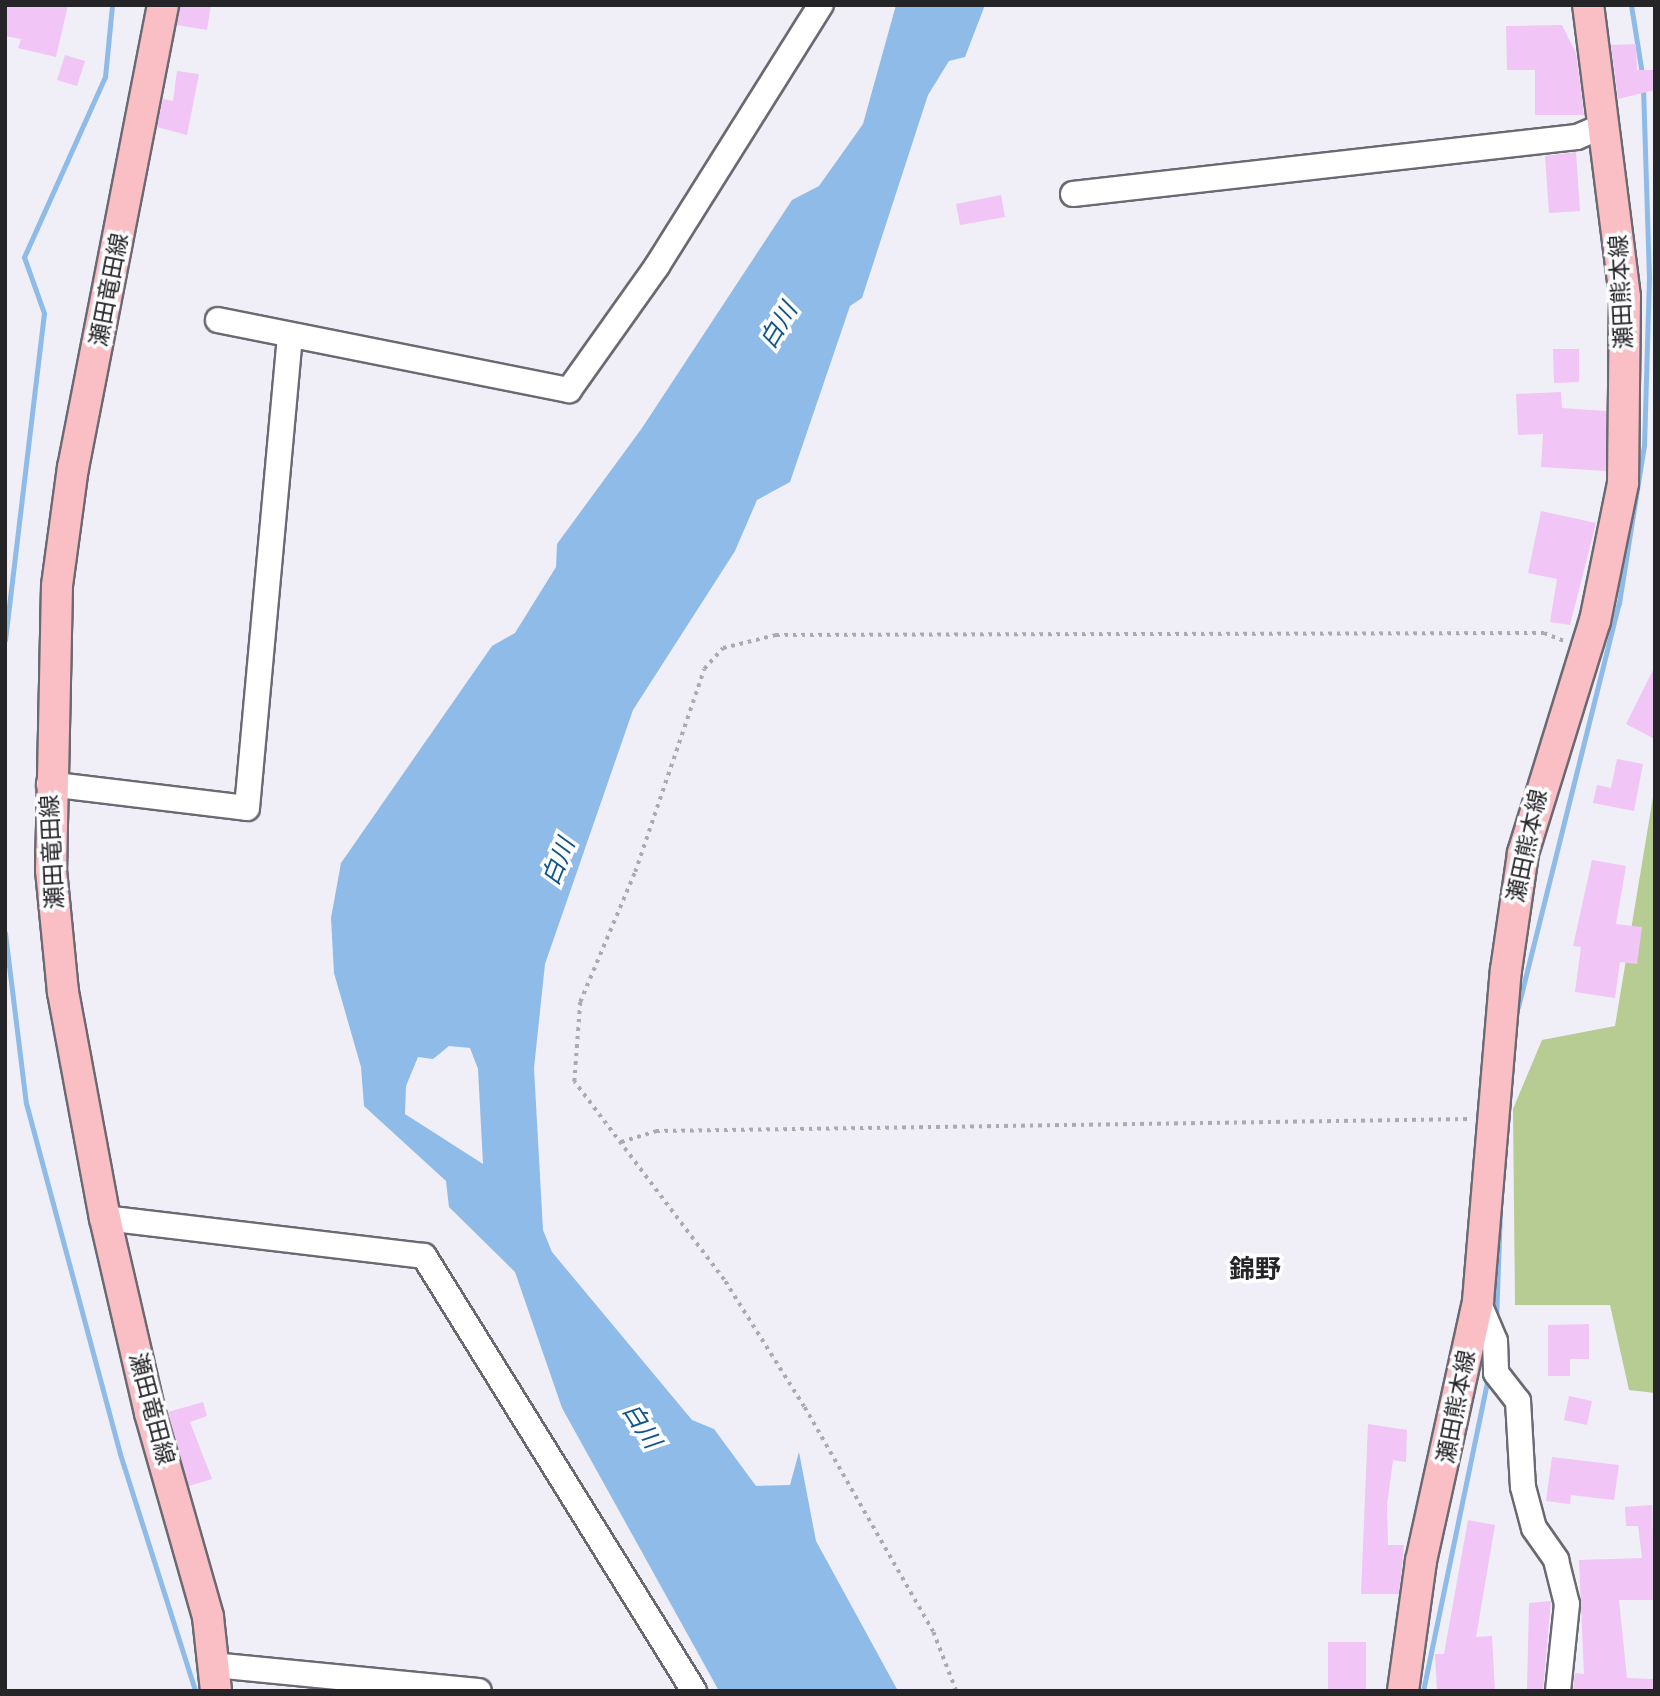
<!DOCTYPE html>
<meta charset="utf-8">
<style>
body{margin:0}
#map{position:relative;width:1660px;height:1696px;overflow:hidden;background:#f0eff7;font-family:"Roboto Serif","Noto Sans JP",serif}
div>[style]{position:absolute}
.green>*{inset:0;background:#b7cc93}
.water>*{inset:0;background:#8ebbe7}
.stream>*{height:5px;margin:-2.5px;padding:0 2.5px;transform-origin:2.5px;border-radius:2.5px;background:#8ebbe7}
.building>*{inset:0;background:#f1c5f5}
.path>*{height:3.5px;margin-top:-1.75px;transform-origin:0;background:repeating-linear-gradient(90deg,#aaaab0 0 3.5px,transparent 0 8.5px)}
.roads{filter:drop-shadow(2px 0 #6b6971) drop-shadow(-2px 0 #6b6971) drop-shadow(0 2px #6b6971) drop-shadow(0 -2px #6b6971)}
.minor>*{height:24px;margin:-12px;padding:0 12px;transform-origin:12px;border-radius:12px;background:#fff}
.major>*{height:30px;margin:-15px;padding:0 15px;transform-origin:15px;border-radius:15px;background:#f9bfc5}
span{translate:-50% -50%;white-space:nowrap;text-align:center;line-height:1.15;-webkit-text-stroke:7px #fdfdff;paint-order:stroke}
.street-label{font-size:23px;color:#252528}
.water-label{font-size:24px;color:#0f548a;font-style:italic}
.quarter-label{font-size:26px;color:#252528;font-weight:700}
.frame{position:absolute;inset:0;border:7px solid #252528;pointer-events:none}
</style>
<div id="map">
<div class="green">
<i style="clip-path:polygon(1655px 785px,1655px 1393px,1629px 1390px,1610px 1305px,1515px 1305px,1513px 1109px,1542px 1040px,1615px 1026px)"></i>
</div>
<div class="water">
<i style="clip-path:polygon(evenodd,896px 5px,985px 5px,965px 57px,949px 61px,928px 95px,862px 298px,850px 306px,790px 482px,757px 500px,735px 551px,633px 710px,545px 964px,534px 1068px,543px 1230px,552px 1252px,692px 1420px,714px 1429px,756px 1486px,790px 1485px,799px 1452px,816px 1541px,898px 1691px,719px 1691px,562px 1408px,515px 1272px,449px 1207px,446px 1181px,364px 1106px,361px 1067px,334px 973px,331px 918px,341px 863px,492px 646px,515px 633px,556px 567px,557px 544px,642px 428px,792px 200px,819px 186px,863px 124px,896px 5px,449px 1046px,470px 1048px,478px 1069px,483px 1164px,405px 1114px,406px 1086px,418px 1057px,433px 1059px,449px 1046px)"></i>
</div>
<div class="stream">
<i style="left:1631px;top:5px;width:70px;rotate:80.9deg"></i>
<i style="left:5px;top:640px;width:329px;rotate:-83.2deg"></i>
<i style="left:44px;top:313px;width:59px;rotate:-109.7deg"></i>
<i style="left:24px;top:257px;width:197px;rotate:-65.8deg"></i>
<i style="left:105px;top:77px;width:72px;rotate:-84.4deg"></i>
<i style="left:5px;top:933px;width:171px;rotate:83deg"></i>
<i style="left:26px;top:1103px;width:363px;rotate:75deg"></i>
<i style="left:120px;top:1454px;width:249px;rotate:72.4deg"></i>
<i style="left:1518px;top:1007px;width:416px;rotate:-76deg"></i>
<i style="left:1619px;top:603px;width:159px;rotate:-81deg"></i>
<i style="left:1644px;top:446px;width:168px;rotate:-88.3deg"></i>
<i style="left:1649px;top:278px;width:190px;rotate:-91.8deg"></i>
<i style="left:1496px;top:1320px;width:109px;rotate:-87.9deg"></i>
<i style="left:1423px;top:1691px;width:320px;rotate:-78.3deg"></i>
</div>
<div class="building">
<i style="clip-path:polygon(5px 5px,68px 5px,56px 57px,18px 48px,21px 39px,5px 36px)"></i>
<i style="clip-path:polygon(180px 5px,211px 5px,207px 30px,177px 25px)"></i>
<i style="clip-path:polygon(1562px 25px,1576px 53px,1584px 115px,1535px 115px,1535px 70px,1507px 70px,1506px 26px)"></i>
<i style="clip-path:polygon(1636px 44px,1637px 70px,1655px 70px,1655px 90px,1618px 99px,1611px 45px)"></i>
<i style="clip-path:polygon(65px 55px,85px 61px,77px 86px,57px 80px)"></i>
<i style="clip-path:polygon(177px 71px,199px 74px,187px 135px,157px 127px,163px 99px,173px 101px)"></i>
<i style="clip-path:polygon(1576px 152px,1580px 211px,1549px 213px,1545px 156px)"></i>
<i style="clip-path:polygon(1001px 195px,1005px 217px,960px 225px,956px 204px)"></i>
<i style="clip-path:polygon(1553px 349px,1579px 349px,1579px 382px,1554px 383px)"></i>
<i style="clip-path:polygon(1561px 392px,1562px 408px,1606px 411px,1606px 471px,1541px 467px,1543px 434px,1518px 435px,1516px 394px)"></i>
<i style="clip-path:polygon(1541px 511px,1596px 523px,1570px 625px,1550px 622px,1557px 579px,1528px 573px)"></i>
<i style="clip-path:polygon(1655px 666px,1655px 739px,1626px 724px)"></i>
<i style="clip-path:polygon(1617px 759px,1643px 764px,1634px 811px,1593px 803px,1597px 785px,1611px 788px)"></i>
<i style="clip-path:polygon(1592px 860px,1626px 866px,1616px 924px,1642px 927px,1637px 964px,1620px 962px,1615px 998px,1575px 992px,1581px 947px,1573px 946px)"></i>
<i style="clip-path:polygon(1589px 1324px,1589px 1359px,1570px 1359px,1570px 1376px,1548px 1376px,1548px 1325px)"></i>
<i style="clip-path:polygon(1569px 1396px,1592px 1401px,1587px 1425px,1564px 1420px)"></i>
<i style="clip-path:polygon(203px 1402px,207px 1416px,190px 1422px,212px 1479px,189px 1486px,168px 1412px)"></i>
<i style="clip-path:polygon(1368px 1424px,1407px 1430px,1406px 1462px,1393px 1460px,1387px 1505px,1388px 1545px,1404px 1545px,1399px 1594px,1361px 1594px)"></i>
<i style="clip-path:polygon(1552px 1457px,1619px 1465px,1614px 1500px,1571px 1495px,1570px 1504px,1546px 1501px)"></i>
<i style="clip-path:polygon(1652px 1505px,1655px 1600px,1619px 1600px,1627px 1678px,1655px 1679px,1655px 1691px,1573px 1691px,1575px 1673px,1584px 1674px,1579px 1560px,1642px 1558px,1638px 1526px,1626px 1526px,1625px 1507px)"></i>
<i style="clip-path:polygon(1468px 1520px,1495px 1525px,1476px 1637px,1492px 1636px,1495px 1691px,1437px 1691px,1435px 1654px,1444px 1654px)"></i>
<i style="clip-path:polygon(1551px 1601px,1543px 1690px,1527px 1690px,1529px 1603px)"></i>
<i style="clip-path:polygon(1328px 1642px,1366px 1642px,1366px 1691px,1328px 1691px)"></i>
</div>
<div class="path">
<i style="left:621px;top:1142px;width:37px;rotate:-17deg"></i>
<i style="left:656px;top:1131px;width:815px;rotate:-0.84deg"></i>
<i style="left:956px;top:1691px;width:63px;rotate:-111.3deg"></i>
<i style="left:933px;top:1632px;width:259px;rotate:-119.8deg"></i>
<i style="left:804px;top:1407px;width:150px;rotate:-122.2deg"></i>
<i style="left:724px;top:1280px;width:248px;rotate:-127.1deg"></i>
<i style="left:574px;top:1082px;width:80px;rotate:-85.7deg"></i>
<i style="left:580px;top:1002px;width:141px;rotate:-67.1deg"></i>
<i style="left:635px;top:872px;width:214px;rotate:-71.2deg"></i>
<i style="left:704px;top:669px;width:28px;rotate:-48deg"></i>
<i style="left:723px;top:648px;width:55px;rotate:-13.8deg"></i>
<i style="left:776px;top:635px;width:768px;rotate:-0.15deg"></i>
<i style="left:1544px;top:633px;width:22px;rotate:22deg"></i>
</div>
<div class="roads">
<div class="minor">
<i style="left:1073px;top:194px;width:507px;rotate:-6.45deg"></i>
<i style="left:1577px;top:137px;width:28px;rotate:-23deg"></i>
<i style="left:218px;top:320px;width:358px;rotate:11.3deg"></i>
<i style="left:569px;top:390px;width:152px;rotate:-54.6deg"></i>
<i style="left:657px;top:266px;width:308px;rotate:-57.9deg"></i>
<i style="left:49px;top:784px;width:199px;rotate:6.9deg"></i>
<i style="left:247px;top:808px;width:474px;rotate:-84.8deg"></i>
<i style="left:105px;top:1218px;width:321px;rotate:6.8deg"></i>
<i style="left:424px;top:1256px;width:512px;rotate:58.17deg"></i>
<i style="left:1478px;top:1301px;width:43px;rotate:67deg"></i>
<i style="left:1495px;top:1341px;width:32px;rotate:88deg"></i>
<i style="left:1496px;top:1373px;width:36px;rotate:52deg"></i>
<i style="left:1518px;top:1401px;width:86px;rotate:86.7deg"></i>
<i style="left:1523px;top:1487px;width:42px;rotate:75deg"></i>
<i style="left:1534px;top:1528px;width:39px;rotate:55deg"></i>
<i style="left:1556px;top:1560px;width:45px;rotate:76deg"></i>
<i style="left:1567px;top:1604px;width:87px;rotate:95.9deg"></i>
<i style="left:214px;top:1665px;width:266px;rotate:5.6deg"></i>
</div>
<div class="major">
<i style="left:163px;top:5px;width:471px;rotate:101deg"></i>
<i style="left:73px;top:467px;width:120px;rotate:97.7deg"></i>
<i style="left:57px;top:586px;width:284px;rotate:91.2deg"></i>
<i style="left:51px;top:870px;width:123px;rotate:84.4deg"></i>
<i style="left:63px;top:992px;width:230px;rotate:79.5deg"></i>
<i style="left:105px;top:1218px;width:200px;rotate:77deg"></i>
<i style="left:150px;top:1413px;width:212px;rotate:74.1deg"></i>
<i style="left:208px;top:1617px;width:74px;rotate:83.8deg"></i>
<i style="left:1403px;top:1691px;width:131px;rotate:-82.1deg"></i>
<i style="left:1421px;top:1561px;width:266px;rotate:-77.6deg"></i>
<i style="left:1478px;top:1301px;width:332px;rotate:-85.2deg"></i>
<i style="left:1506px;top:970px;width:118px;rotate:-81.7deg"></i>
<i style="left:1523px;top:853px;width:243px;rotate:-72.8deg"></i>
<i style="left:1595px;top:621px;width:141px;rotate:-78.5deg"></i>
<i style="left:1623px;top:483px;width:186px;rotate:-89.4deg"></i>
<i style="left:1625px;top:297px;width:294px;rotate:-97.2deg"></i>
</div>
</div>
<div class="street-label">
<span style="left:110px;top:290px;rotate:-79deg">瀬田竜田線</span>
<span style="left:1622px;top:292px;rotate:-93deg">瀬田熊本線</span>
<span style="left:1528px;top:846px;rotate:-78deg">瀬田熊本線</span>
<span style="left:53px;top:852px;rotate:-93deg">瀬田竜田線</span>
<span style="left:1457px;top:1407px;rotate:-79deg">瀬田熊本線</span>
<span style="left:151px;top:1409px;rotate:75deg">瀬田竜田線</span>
</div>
<div class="water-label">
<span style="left:779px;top:326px;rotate:-59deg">白川</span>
<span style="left:559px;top:862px;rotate:-68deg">白川</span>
<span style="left:641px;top:1426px;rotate:57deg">白川</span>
</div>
<div class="quarter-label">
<span style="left:1255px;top:1270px">錦野</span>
</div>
<div class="frame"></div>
</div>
